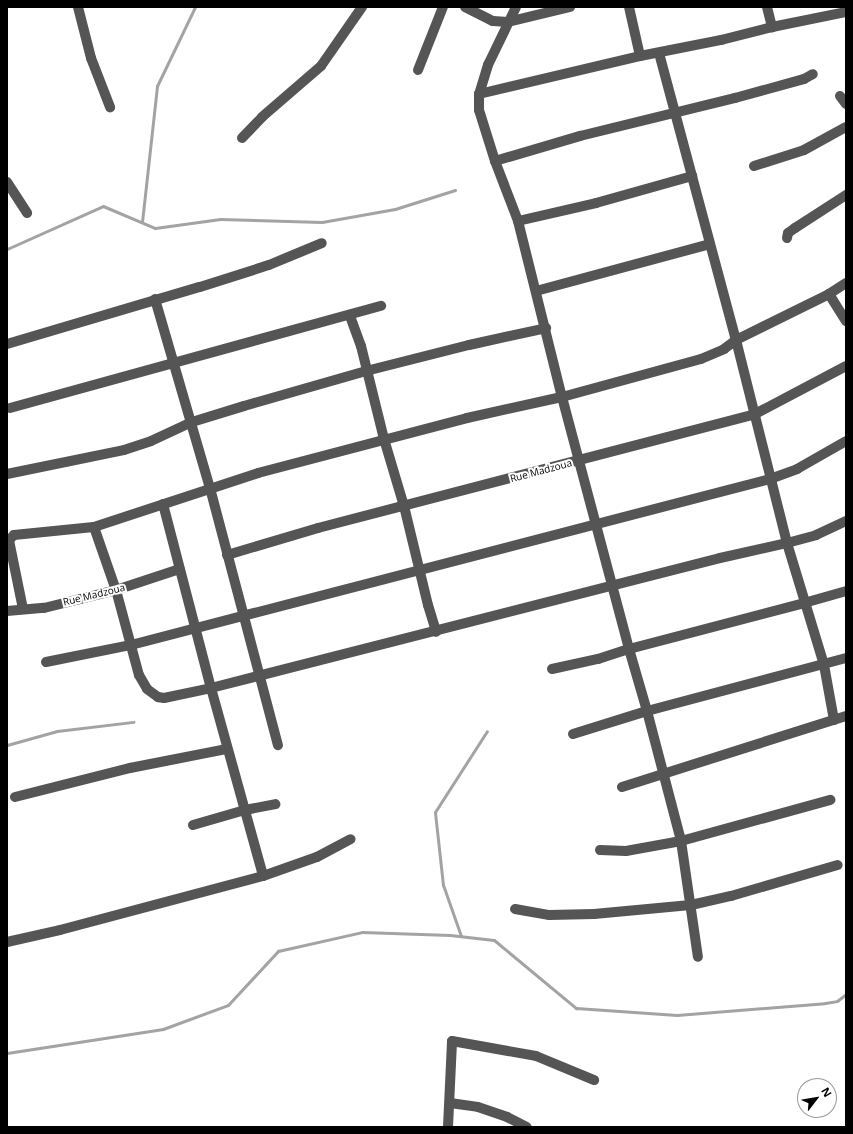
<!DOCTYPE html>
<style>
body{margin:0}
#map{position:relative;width:853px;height:1134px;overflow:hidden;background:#fff;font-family:"Open Sans",sans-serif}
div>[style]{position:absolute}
.stream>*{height:3px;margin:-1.5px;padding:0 1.5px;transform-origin:1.5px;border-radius:1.5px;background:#a3a3a3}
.minor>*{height:10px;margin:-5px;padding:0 5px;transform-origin:5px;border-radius:5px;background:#555}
span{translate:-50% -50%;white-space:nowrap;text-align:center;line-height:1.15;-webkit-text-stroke:4px #fff;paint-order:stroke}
.street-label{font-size:10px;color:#000}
.frame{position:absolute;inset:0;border:8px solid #000;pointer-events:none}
.north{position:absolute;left:797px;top:1078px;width:40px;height:40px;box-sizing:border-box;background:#fff;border:1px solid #999;border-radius:50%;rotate:59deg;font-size:11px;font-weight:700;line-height:16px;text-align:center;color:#000}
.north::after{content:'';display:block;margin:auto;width:14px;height:18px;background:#000;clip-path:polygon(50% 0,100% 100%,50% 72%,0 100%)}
</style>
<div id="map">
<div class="stream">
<i style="left:142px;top:222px;width:137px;rotate:-83.7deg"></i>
<i style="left:157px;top:86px;width:88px;rotate:-64.3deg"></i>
<i style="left:7px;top:249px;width:105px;rotate:-24.1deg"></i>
<i style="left:103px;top:206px;width:56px;rotate:22.9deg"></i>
<i style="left:155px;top:228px;width:66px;rotate:-7.9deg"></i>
<i style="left:220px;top:219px;width:102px;rotate:1.7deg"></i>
<i style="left:322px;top:222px;width:74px;rotate:-10.1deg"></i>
<i style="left:395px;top:209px;width:63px;rotate:-17.6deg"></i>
<i style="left:7px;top:745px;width:52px;rotate:-15.6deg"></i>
<i style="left:57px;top:731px;width:77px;rotate:-6.8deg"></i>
<i style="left:461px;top:936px;width:54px;rotate:-109.4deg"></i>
<i style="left:443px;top:885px;width:73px;rotate:-96.3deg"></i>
<i style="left:435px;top:812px;width:96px;rotate:-57.3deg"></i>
<i style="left:7px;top:1053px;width:158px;rotate:-8.7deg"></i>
<i style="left:163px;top:1029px;width:69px;rotate:-20.3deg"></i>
<i style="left:228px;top:1005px;width:74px;rotate:-47.2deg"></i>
<i style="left:278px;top:951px;width:86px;rotate:-12.7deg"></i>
<i style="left:362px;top:932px;width:88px;rotate:2deg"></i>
<i style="left:450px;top:935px;width:44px;rotate:6.5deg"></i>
<i style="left:494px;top:940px;width:107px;rotate:39.7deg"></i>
<i style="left:576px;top:1008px;width:101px;rotate:4deg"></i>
<i style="left:677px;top:1015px;width:148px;rotate:-4.6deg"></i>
<i style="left:825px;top:1003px;width:12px;rotate:-9deg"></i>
<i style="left:837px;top:1001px;width:11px;rotate:-38deg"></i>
</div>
<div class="minor">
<i style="left:78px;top:7px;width:53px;rotate:75.7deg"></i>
<i style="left:91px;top:58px;width:53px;rotate:68.8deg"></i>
<i style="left:465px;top:7px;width:31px;rotate:27deg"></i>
<i style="left:493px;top:21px;width:15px;rotate:4deg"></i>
<i style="left:508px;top:22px;width:64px;rotate:-13.6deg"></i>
<i style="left:516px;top:7px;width:64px;rotate:115.8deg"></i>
<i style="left:488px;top:65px;width:30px;rotate:107deg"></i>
<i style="left:479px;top:94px;width:16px;rotate:90deg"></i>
<i style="left:479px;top:110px;width:53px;rotate:72.6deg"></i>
<i style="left:495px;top:161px;width:64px;rotate:69deg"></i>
<i style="left:518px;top:221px;width:181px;rotate:76deg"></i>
<i style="left:562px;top:397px;width:261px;rotate:75.1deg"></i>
<i style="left:629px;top:649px;width:65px;rotate:73.8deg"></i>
<i style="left:647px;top:711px;width:134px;rotate:75.3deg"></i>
<i style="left:681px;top:841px;width:117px;rotate:81.7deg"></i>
<i style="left:629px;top:7px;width:50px;rotate:77.3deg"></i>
<i style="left:767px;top:7px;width:21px;rotate:76deg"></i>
<i style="left:659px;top:53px;width:297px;rotate:75deg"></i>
<i style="left:736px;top:340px;width:209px;rotate:75.9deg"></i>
<i style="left:787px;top:543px;width:127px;rotate:73.1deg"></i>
<i style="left:824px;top:665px;width:56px;rotate:79.7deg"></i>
<i style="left:418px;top:70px;width:68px;rotate:-68.4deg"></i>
<i style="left:479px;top:94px;width:165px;rotate:-13.3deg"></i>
<i style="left:640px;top:56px;width:83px;rotate:-11.2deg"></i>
<i style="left:721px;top:40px;width:53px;rotate:-14.3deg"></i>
<i style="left:772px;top:27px;width:76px;rotate:-11.5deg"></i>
<i style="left:840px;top:96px;width:10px;rotate:53deg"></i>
<i style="left:242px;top:138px;width:29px;rotate:-46deg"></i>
<i style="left:262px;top:117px;width:78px;rotate:-40.8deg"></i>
<i style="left:321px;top:66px;width:72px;rotate:-55.2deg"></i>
<i style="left:495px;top:161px;width:89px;rotate:-16.4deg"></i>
<i style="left:580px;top:136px;width:160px;rotate:-13.8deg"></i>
<i style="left:735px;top:98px;width:72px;rotate:-15.4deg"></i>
<i style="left:804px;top:79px;width:10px;rotate:-29deg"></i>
<i style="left:754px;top:166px;width:52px;rotate:-17.7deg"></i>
<i style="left:804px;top:150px;width:48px;rotate:-28.7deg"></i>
<i style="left:7px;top:182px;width:37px;rotate:57deg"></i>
<i style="left:518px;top:221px;width:80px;rotate:-13deg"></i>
<i style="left:596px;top:203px;width:100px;rotate:-15.7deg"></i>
<i style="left:787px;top:238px;width:5px;rotate:-79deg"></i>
<i style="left:788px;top:233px;width:9px;rotate:-36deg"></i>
<i style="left:795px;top:228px;width:61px;rotate:-32.9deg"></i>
<i style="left:536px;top:291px;width:180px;rotate:-15.1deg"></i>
<i style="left:829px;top:294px;width:32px;rotate:58deg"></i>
<i style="left:155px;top:299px;width:197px;rotate:73.8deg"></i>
<i style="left:210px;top:488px;width:266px;rotate:75.2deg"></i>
<i style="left:350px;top:316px;width:32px;rotate:70deg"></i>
<i style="left:361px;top:346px;width:96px;rotate:76.1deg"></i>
<i style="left:384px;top:439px;width:70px;rotate:73.4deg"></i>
<i style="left:404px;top:506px;width:102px;rotate:76.4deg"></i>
<i style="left:428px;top:605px;width:28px;rotate:73deg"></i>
<i style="left:7px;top:344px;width:201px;rotate:-16.5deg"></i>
<i style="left:200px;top:287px;width:72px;rotate:-17.7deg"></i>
<i style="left:269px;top:265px;width:57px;rotate:-22.5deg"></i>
<i style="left:10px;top:408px;width:385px;rotate:-15.4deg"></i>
<i style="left:7px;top:474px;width:119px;rotate:-11.6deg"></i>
<i style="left:124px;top:450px;width:28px;rotate:-18deg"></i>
<i style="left:151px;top:441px;width:45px;rotate:-24.9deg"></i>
<i style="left:192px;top:422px;width:54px;rotate:-17.1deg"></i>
<i style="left:244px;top:406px;width:127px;rotate:-16deg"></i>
<i style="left:366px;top:371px;width:106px;rotate:-14.2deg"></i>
<i style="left:469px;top:345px;width:79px;rotate:-12.4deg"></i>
<i style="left:163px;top:504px;width:190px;rotate:75.4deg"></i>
<i style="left:211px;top:688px;width:195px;rotate:74.5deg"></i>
<i style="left:94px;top:527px;width:67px;rotate:70.8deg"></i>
<i style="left:116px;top:590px;width:88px;rotate:74.9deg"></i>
<i style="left:139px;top:675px;width:16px;rotate:60deg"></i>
<i style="left:147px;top:689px;width:14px;rotate:36deg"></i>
<i style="left:158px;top:697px;width:6px;rotate:9deg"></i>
<i style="left:164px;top:698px;width:48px;rotate:-12deg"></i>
<i style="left:211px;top:688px;width:525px;rotate:-14.33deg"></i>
<i style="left:720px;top:558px;width:69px;rotate:-12.6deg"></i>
<i style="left:787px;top:543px;width:30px;rotate:-15deg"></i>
<i style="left:816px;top:535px;width:33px;rotate:-25deg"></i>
<i style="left:227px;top:555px;width:95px;rotate:-16.5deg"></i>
<i style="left:318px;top:528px;width:452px;rotate:-14.6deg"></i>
<i style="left:755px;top:414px;width:103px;rotate:-27.8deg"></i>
<i style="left:23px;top:609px;width:70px;rotate:-101.5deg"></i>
<i style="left:9px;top:540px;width:7px;rotate:-45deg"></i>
<i style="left:14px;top:535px;width:80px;rotate:-5.7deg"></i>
<i style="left:94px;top:527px;width:173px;rotate:-18.2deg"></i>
<i style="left:258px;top:473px;width:216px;rotate:-14.7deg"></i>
<i style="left:467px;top:418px;width:97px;rotate:-12.5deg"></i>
<i style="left:562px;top:397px;width:144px;rotate:-15.3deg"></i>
<i style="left:701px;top:359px;width:25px;rotate:-23deg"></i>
<i style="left:724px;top:349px;width:15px;rotate:-37deg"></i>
<i style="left:736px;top:340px;width:104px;rotate:-26.3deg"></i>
<i style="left:829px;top:294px;width:20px;rotate:-33deg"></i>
<i style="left:7px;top:611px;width:37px;rotate:-5deg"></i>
<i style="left:44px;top:608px;width:74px;rotate:-14deg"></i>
<i style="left:116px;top:590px;width:67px;rotate:-18.2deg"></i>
<i style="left:46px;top:662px;width:87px;rotate:-11.3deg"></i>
<i style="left:131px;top:645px;width:660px;rotate:-14.56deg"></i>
<i style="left:770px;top:479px;width:29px;rotate:-20deg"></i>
<i style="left:797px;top:469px;width:56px;rotate:-29.7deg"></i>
<i style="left:552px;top:669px;width:47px;rotate:-12.3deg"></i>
<i style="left:598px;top:659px;width:33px;rotate:-18deg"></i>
<i style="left:629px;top:649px;width:181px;rotate:-14.7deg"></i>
<i style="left:804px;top:603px;width:44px;rotate:-15.9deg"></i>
<i style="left:573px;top:734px;width:77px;rotate:-17.3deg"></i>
<i style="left:647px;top:711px;width:206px;rotate:-14.9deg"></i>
<i style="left:622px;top:787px;width:235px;rotate:-17.6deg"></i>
<i style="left:15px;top:797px;width:119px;rotate:-14.2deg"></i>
<i style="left:130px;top:768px;width:99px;rotate:-11.1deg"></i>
<i style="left:193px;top:825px;width:54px;rotate:-16.1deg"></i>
<i style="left:245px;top:810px;width:31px;rotate:-11deg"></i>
<i style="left:600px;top:850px;width:26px;rotate:2deg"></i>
<i style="left:626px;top:851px;width:56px;rotate:-10.3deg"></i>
<i style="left:681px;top:841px;width:155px;rotate:-15.4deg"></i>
<i style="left:515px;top:909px;width:35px;rotate:10deg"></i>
<i style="left:549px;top:915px;width:45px;rotate:-1.3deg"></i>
<i style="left:594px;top:914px;width:97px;rotate:-5.3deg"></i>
<i style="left:691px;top:905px;width:41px;rotate:-12.7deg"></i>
<i style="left:731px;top:896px;width:111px;rotate:-16.2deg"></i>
<i style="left:7px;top:942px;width:54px;rotate:-12.8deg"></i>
<i style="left:60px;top:930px;width:210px;rotate:-14.9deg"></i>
<i style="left:263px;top:876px;width:57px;rotate:-19.4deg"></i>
<i style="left:317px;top:857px;width:38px;rotate:-28deg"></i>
<i style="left:450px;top:1103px;width:28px;rotate:8deg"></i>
<i style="left:478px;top:1107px;width:31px;rotate:19deg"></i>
<i style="left:507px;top:1117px;width:22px;rotate:27deg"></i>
<i style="left:448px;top:1127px;width:86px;rotate:-87.3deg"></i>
<i style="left:452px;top:1041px;width:85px;rotate:10.1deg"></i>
<i style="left:536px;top:1056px;width:63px;rotate:22.5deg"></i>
</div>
<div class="street-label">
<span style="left:541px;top:471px;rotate:-15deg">Rue Madzoua</span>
<span style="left:94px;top:595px;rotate:-14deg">Rue Madzoua</span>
</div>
<div class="frame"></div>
<div class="north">N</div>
</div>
